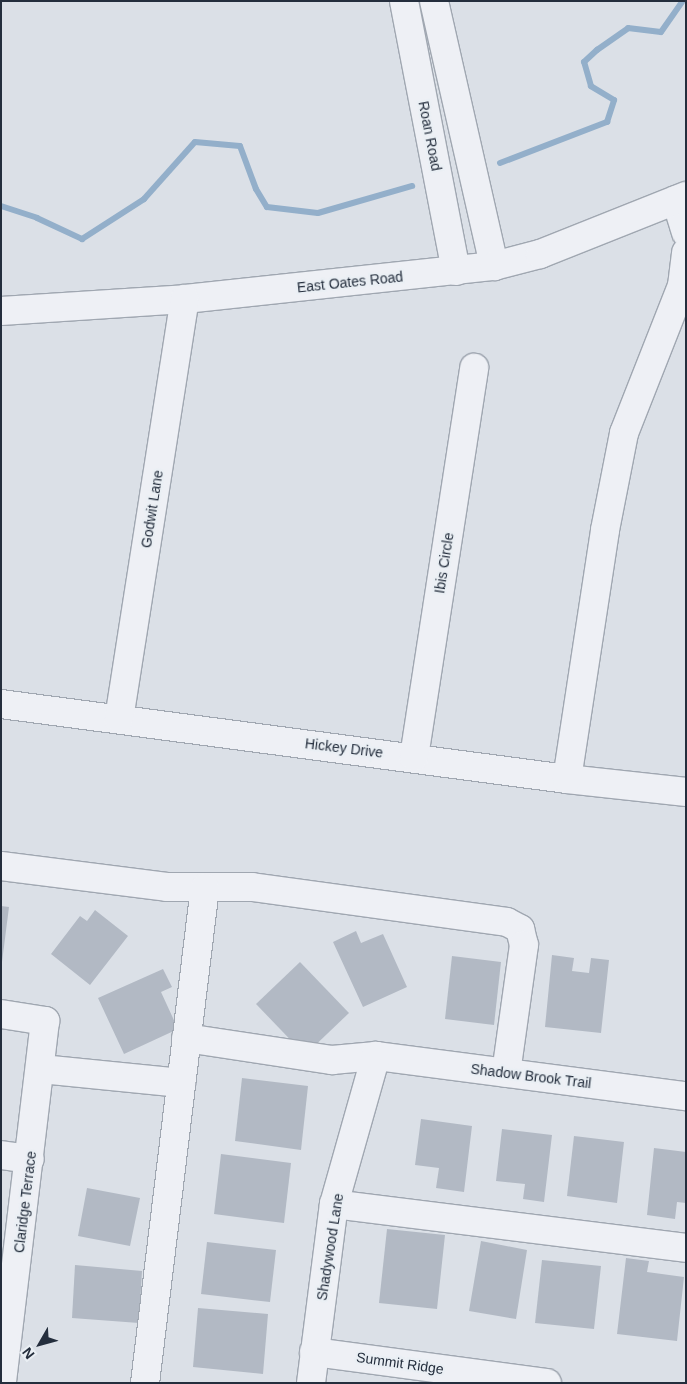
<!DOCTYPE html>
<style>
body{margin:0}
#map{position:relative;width:687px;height:1384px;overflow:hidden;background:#dbe0e7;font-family:Helvetica,sans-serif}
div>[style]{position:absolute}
.stream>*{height:6px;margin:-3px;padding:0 3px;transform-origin:3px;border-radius:3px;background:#93afca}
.building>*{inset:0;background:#b2b9c4}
.roads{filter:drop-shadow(1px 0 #a0a7b1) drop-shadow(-1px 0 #a0a7b1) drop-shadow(0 1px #a0a7b1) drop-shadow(0 -1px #a0a7b1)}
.minor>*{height:28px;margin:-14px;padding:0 14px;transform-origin:14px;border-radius:14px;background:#eef0f5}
span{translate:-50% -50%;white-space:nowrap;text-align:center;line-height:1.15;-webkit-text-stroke:4.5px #eaeff4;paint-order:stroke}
.street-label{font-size:14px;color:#242e3d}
.frame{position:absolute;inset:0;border:2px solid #242e3d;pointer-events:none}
.north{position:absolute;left:15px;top:1319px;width:50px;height:50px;-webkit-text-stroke:4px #eaeff4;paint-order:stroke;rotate:232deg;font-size:14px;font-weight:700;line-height:20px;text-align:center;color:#242e3d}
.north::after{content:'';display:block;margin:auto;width:18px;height:22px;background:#242e3d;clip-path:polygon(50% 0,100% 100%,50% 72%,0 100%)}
</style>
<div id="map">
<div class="stream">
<i style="left:500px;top:163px;width:115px;rotate:-21deg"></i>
<i style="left:607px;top:122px;width:23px;rotate:-72deg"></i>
<i style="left:614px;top:100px;width:27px;rotate:-149deg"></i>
<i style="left:591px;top:86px;width:25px;rotate:-106deg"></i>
<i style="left:584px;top:62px;width:18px;rotate:-43deg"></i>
<i style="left:597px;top:50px;width:38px;rotate:-35deg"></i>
<i style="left:628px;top:28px;width:33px;rotate:7deg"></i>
<i style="left:661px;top:32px;width:38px;rotate:-55deg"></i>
<i style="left:1px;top:206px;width:38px;rotate:18deg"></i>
<i style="left:37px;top:218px;width:50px;rotate:25deg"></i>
<i style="left:82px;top:239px;width:74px;rotate:-32.8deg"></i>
<i style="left:144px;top:199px;width:76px;rotate:-48.2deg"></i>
<i style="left:195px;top:142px;width:45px;rotate:5.1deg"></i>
<i style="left:240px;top:146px;width:46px;rotate:69.6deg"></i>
<i style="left:256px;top:189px;width:21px;rotate:59deg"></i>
<i style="left:267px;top:207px;width:51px;rotate:6.7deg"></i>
<i style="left:318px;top:213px;width:98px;rotate:-16deg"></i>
</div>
<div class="building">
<i style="clip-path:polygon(1px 906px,9px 907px,2px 962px,1px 962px)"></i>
<i style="clip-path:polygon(95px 910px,128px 936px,90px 985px,51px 954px,80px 916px,87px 921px)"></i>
<i style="clip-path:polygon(356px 931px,361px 943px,383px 934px,407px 987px,363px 1007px,333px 942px)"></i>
<i style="clip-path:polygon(552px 955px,574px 958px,572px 971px,589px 973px,591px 958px,609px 960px,601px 1033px,545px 1027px)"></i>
<i style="clip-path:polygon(452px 956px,501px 962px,494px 1025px,445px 1019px)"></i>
<i style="clip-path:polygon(300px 962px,349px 1013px,305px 1055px,256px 1004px)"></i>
<i style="clip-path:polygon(163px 969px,172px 987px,161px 992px,178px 1029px,124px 1054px,98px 998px)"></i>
<i style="clip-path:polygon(242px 1078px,308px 1086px,301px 1150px,235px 1141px)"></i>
<i style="clip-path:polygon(421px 1119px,472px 1126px,464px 1192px,436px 1188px,439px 1168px,415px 1165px)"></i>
<i style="clip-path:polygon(502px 1129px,552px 1135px,544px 1202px,523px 1199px,525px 1184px,496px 1181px)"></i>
<i style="clip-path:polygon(574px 1136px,624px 1142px,617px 1203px,567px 1196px)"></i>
<i style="clip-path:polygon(654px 1148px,686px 1152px,686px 1203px,677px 1202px,675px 1219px,647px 1215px)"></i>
<i style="clip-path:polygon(221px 1154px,291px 1163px,284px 1223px,214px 1214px)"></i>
<i style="clip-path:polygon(87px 1188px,140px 1198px,130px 1246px,78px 1236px)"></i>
<i style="clip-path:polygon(387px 1229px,445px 1235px,437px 1309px,379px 1303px)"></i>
<i style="clip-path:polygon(481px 1241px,527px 1250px,516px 1319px,469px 1311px)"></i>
<i style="clip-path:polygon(207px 1242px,276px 1250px,270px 1302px,201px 1294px)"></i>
<i style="clip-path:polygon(626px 1258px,649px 1261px,647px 1272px,684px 1277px,677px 1341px,617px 1334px)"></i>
<i style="clip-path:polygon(542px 1260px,601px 1266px,594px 1329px,535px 1323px)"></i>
<i style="clip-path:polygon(75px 1265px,142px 1271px,139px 1323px,72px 1318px)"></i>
<i style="clip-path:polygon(198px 1308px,268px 1314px,263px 1374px,193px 1367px)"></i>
</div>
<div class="roads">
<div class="minor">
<i style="left:404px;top:1px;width:275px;rotate:79.1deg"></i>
<i style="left:434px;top:1px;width:272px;rotate:77.2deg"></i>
<i style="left:676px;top:200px;width:34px;rotate:73deg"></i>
<i style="left:1px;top:311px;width:184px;rotate:-3.7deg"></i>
<i style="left:185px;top:299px;width:311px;rotate:-6.1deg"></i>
<i style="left:494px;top:266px;width:48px;rotate:-14.6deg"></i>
<i style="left:540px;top:254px;width:157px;rotate:-21.7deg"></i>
<i style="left:1px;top:704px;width:571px;rotate:7.55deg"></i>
<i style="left:567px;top:779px;width:120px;rotate:6.2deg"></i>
<i style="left:119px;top:719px;width:425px;rotate:-81.1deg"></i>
<i style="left:414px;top:757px;width:394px;rotate:-81.2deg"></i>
<i style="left:567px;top:779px;width:252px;rotate:-81.3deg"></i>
<i style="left:605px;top:530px;width:99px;rotate:-78.9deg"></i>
<i style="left:624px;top:433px;width:158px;rotate:-68.5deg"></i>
<i style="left:682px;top:286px;width:34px;rotate:-83deg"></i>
<i style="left:1px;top:866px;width:167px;rotate:7.2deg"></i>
<i style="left:167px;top:887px;width:85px"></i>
<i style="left:252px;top:887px;width:257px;rotate:7.8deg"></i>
<i style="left:507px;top:922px;width:15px;rotate:28deg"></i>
<i style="left:520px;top:929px;width:16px;rotate:76deg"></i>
<i style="left:524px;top:945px;width:129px;rotate:98deg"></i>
<i style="left:1px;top:1014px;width:45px;rotate:9deg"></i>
<i style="left:45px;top:1021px;width:365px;rotate:96.8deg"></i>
<i style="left:186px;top:1038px;width:148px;rotate:8.6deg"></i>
<i style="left:332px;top:1060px;width:44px;rotate:-5.2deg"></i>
<i style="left:376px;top:1056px;width:313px;rotate:7.4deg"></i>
<i style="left:41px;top:1069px;width:141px;rotate:5.7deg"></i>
<i style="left:1px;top:1155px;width:29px;rotate:8deg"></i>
<i style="left:334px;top:1204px;width:355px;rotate:7.1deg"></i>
<i style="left:314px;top:1352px;width:235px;rotate:7.6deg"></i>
<i style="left:145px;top:1383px;width:499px;rotate:-83.1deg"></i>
<i style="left:311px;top:1383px;width:180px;rotate:-82.7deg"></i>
<i style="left:334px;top:1204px;width:154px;rotate:-74.2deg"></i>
</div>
</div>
<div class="street-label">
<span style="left:430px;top:136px;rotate:79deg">Roan Road</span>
<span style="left:350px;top:282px;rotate:-6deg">East Oates Road</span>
<span style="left:152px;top:509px;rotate:-81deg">Godwit Lane</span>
<span style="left:444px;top:563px;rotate:-81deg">Ibis Circle</span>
<span style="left:344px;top:748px;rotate:7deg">Hickey Drive</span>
<span style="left:531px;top:1076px;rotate:7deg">Shadow Brook Trail</span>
<span style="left:25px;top:1202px;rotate:-83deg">Claridge Terrace</span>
<span style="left:330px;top:1247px;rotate:-81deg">Shadywood Lane</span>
<span style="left:400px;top:1363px;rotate:8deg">Summit Ridge</span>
</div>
<div class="frame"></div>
<div class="north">N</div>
</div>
